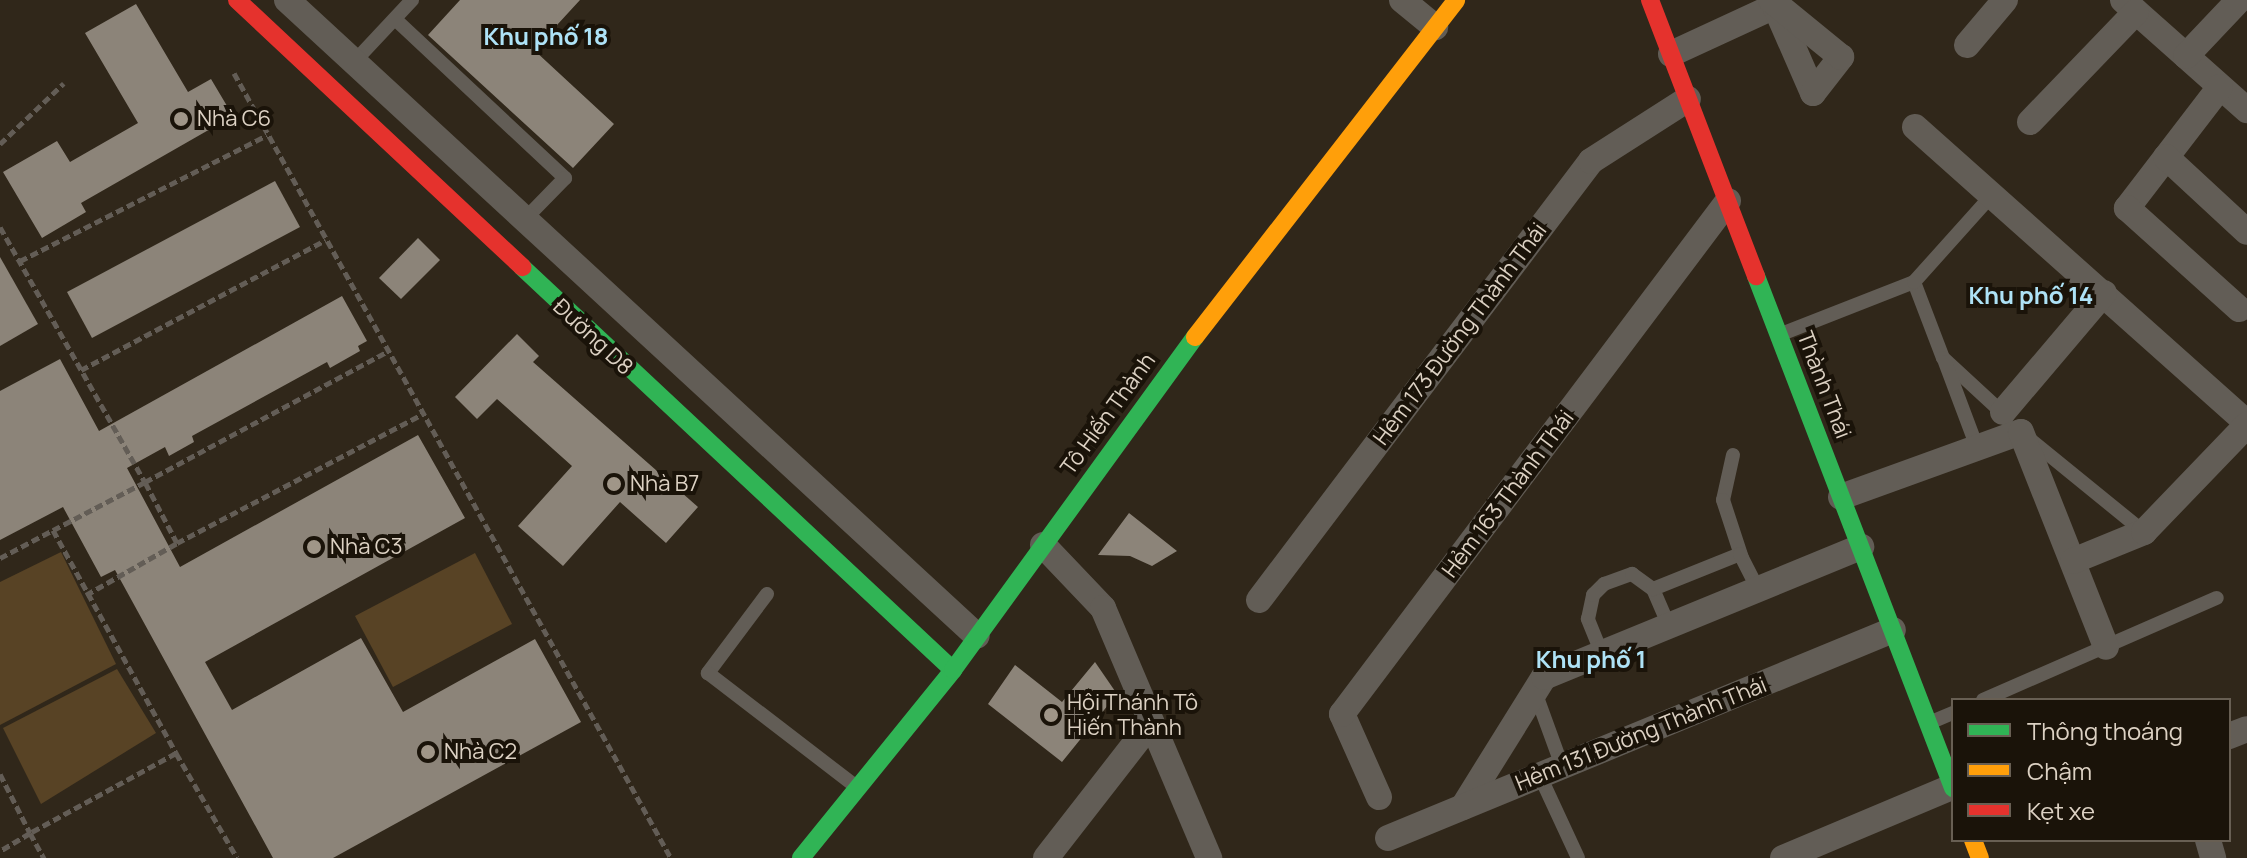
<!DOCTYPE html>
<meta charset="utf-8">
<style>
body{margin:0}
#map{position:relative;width:2247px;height:858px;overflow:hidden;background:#30271a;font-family:Manrope,sans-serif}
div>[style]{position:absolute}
.green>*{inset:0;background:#584325}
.building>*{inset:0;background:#8c8479}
.path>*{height:5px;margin-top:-2.5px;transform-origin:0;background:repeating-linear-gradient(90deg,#635d56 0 8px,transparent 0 12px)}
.lane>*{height:14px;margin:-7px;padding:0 7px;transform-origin:7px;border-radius:7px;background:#625d56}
.street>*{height:26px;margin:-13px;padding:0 13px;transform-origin:13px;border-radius:13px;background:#625d56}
.fast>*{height:18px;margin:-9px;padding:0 9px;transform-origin:9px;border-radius:9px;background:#30b455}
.slow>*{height:18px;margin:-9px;padding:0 9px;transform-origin:9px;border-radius:9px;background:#ff9f0a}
.jam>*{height:18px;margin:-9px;padding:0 9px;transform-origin:9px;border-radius:9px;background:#e5322d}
.dots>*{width:22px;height:22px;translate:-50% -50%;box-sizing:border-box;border:4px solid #1a1309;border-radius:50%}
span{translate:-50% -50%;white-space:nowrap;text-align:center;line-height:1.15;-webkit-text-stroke:8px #1a1309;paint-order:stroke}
.poi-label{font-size:22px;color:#dcd1c3}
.left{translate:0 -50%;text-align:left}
.street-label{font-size:22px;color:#dcd1c3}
.neighbourhood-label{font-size:24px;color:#aee2f6;font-weight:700}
.legend{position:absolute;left:1951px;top:698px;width:280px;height:144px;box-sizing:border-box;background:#1a1309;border:2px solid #685f53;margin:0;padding:10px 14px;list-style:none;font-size:24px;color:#dcd1c3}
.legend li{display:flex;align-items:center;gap:16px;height:40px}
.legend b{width:40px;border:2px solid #685f53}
</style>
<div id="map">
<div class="green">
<i style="clip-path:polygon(61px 552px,116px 664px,0 725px,0 582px)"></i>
<i style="clip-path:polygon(475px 553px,512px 624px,393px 687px,355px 616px)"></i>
<i style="clip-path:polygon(117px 669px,156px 733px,41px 804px,3px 728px)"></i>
</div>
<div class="building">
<i style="clip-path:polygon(460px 0,580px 0,534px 50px,614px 124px,573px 168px,428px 35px)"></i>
<i style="clip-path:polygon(136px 4px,188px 92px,211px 79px,233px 116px,81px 203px,86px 212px,42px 238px,3px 172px,57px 141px,70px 162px,138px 123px,85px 33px)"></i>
<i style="clip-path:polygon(275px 181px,300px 227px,92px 338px,67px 292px)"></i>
<i style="clip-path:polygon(418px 238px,440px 260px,401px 299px,379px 278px)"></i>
<i style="clip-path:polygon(0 257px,38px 324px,0 346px)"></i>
<i style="clip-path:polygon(342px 296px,367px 341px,358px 346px,360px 351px,330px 368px,327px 362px,192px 436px,194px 442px,169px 456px,165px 447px,127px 468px,180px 567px,418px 435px,465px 518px,205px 662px,232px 710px,361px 638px,403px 712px,535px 639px,581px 722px,333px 858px,273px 858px,115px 570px,101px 577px,63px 507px,0 540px,0 391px,60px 359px,99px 431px)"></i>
<i style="clip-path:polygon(517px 334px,539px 356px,533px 362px,698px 507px,666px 543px,620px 502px,563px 566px,518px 526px,572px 466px,497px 399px,477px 419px,455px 397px)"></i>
<i style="clip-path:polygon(1129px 513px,1177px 551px,1152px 566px,1130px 556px,1098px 555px)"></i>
<i style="clip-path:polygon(1095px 662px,1117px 694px,1062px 762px,988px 704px,1015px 665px,1062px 702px)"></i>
</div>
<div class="path">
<i style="left:234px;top:73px;width:898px;rotate:60.9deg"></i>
<i style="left:0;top:144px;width:88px;rotate:-43.6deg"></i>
<i style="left:0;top:227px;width:293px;rotate:60.4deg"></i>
<i style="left:145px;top:482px;width:104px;rotate:152.4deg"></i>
<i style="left:53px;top:530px;width:255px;rotate:61.1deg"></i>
<i style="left:176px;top:753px;width:166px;rotate:151.3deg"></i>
<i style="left:30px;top:833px;width:29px;rotate:61deg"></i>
<i style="left:20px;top:261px;width:277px;rotate:-27deg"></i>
<i style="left:81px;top:370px;width:277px;rotate:-28deg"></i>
<i style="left:177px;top:543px;width:278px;rotate:-27.7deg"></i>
<i style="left:0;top:558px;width:60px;rotate:-27.8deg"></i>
<i style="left:86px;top:595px;width:105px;rotate:-29.7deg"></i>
<i style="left:177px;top:543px;width:69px;rotate:-117.7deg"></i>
<i style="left:145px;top:482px;width:274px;rotate:-28.3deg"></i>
<i style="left:176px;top:753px;width:121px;rotate:59.8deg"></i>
<i style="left:0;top:774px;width:66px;rotate:63deg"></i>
<i style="left:30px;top:833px;width:35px;rotate:149deg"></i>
</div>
<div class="lane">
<i style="left:395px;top:19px;width:233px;rotate:43.1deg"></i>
<i style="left:565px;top:178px;width:57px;rotate:134.3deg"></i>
<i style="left:354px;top:62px;width:85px;rotate:-46.9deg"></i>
<i style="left:1914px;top:282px;width:81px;rotate:69.1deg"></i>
<i style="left:1943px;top:358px;width:87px;rotate:42.7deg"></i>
<i style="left:1779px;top:335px;width:145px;rotate:-21.4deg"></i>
<i style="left:1914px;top:282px;width:117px;rotate:-48.1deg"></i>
<i style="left:1945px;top:362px;width:91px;rotate:69.4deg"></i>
<i style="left:2027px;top:437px;width:151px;rotate:39.1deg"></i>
<i style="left:1733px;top:455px;width:46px;rotate:102.5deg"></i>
<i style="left:1723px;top:500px;width:61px;rotate:71.9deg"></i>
<i style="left:1653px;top:589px;width:40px;rotate:66.6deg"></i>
<i style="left:767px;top:594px;width:99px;rotate:126.8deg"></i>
<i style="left:708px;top:673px;width:185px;rotate:37.5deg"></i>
<i style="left:1602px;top:654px;width:38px;rotate:-112deg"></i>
<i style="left:1588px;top:619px;width:25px;rotate:-78deg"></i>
<i style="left:1593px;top:595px;width:16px;rotate:-45deg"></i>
<i style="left:1604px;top:584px;width:30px;rotate:-20deg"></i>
<i style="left:1632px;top:574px;width:26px;rotate:36deg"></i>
<i style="left:1653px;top:589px;width:94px;rotate:-21.9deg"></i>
<i style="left:1740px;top:554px;width:39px;rotate:63deg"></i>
<i style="left:1534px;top:689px;width:82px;rotate:70deg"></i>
<i style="left:1983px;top:700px;width:255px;rotate:-23.6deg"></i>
<i style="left:1929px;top:723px;width:26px;rotate:-23deg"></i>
<i style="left:1540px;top:776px;width:90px;rotate:65.1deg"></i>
</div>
<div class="street">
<i style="left:287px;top:0;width:938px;rotate:42.67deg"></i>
<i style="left:1402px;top:0;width:43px;rotate:39.3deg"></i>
<i style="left:2123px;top:0;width:166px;rotate:41.6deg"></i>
<i style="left:1967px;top:45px;width:59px;rotate:-49.8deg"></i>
<i style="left:1671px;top:54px;width:115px;rotate:-24.8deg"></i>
<i style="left:1775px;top:6px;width:95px;rotate:66.4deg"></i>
<i style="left:1813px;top:93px;width:46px;rotate:-52.1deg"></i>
<i style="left:1841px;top:57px;width:90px;rotate:-140.8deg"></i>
<i style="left:2186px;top:56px;width:77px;rotate:-46.6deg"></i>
<i style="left:2220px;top:87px;width:153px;rotate:127.5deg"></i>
<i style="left:2127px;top:208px;width:151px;rotate:42deg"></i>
<i style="left:2030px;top:122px;width:153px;rotate:-46.1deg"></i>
<i style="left:1915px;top:127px;width:445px;rotate:41.7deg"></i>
<i style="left:2166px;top:157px;width:110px;rotate:42.8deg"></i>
<i style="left:2003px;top:412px;width:156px;rotate:-49.7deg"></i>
<i style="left:1841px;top:497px;width:191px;rotate:-19.9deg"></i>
<i style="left:2021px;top:432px;width:231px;rotate:68.4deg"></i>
<i style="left:1043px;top:545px;width:87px;rotate:46.4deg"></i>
<i style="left:1103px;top:608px;width:272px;rotate:67deg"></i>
<i style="left:2073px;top:561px;width:77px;rotate:-22.2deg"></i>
<i style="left:2144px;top:532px;width:149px;rotate:-46.1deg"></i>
<i style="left:1259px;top:600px;width:550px;rotate:-52.9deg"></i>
<i style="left:1591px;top:161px;width:115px;rotate:-32.6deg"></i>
<i style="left:2229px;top:736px;width:19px;rotate:-21deg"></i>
<i style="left:1379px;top:797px;width:91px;rotate:-114deg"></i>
<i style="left:1342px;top:714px;width:642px;rotate:-53.04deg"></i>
<i style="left:1463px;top:807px;width:153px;rotate:-58.1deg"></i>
<i style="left:1544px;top:677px;width:343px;rotate:-22.3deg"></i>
<i style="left:1388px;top:838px;width:546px;rotate:-22.39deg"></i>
<i style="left:2208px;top:840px;width:19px;rotate:74deg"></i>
<i style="left:1046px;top:858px;width:171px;rotate:-52.1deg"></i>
<i style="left:1783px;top:858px;width:183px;rotate:-22.8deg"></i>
</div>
<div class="fast">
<i style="left:522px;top:267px;width:590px;rotate:43.08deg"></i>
<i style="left:1756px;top:276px;width:549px;rotate:68.95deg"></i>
<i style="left:801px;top:858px;width:242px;rotate:-51deg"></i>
<i style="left:953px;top:670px;width:412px;rotate:-54deg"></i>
</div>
<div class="slow">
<i style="left:1195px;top:337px;width:426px;rotate:-52.2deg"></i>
<i style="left:1973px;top:840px;width:19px;rotate:69deg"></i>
</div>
<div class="jam">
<i style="left:237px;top:0;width:391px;rotate:43.1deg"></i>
<i style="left:1650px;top:0;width:296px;rotate:69deg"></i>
</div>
<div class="dots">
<i style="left:181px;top:119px;background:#a09688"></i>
<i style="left:614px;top:484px;background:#a09688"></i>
<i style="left:314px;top:547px;background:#a09688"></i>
<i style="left:1051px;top:715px;background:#a09688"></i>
<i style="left:428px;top:752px;background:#a09688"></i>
</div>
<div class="poi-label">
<span class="left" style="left:197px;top:119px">Nhà C6</span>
<span class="left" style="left:630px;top:484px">Nhà B7</span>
<span class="left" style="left:330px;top:547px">Nhà C3</span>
<span class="left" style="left:1067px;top:715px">Hội Thánh Tô<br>Hiến Thành</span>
<span class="left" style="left:444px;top:752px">Nhà C2</span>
</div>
<div class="street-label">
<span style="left:1460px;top:334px;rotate:-53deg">Hẻm 173 Đường Thành Thái</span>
<span style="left:593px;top:337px;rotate:43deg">Đường D8</span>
<span style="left:1824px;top:385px;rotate:69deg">Thành Thái</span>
<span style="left:1108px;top:414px;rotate:-54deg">Tô Hiến Thành</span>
<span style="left:1508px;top:494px;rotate:-53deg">Hẻm 163 Thành Thái</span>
<span style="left:1641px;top:734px;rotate:-22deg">Hẻm 131 Đường Thành Thái</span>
</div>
<div class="neighbourhood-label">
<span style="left:546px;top:36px">Khu phố 18</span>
<span style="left:2031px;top:295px">Khu phố 14</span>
<span style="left:1591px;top:659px">Khu phố 1</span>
</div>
<ul class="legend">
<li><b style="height:10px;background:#30b455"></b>Thông thoáng</li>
<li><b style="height:10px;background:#ff9f0a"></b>Chậm</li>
<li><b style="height:10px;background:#e5322d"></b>Kẹt xe</li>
</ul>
</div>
